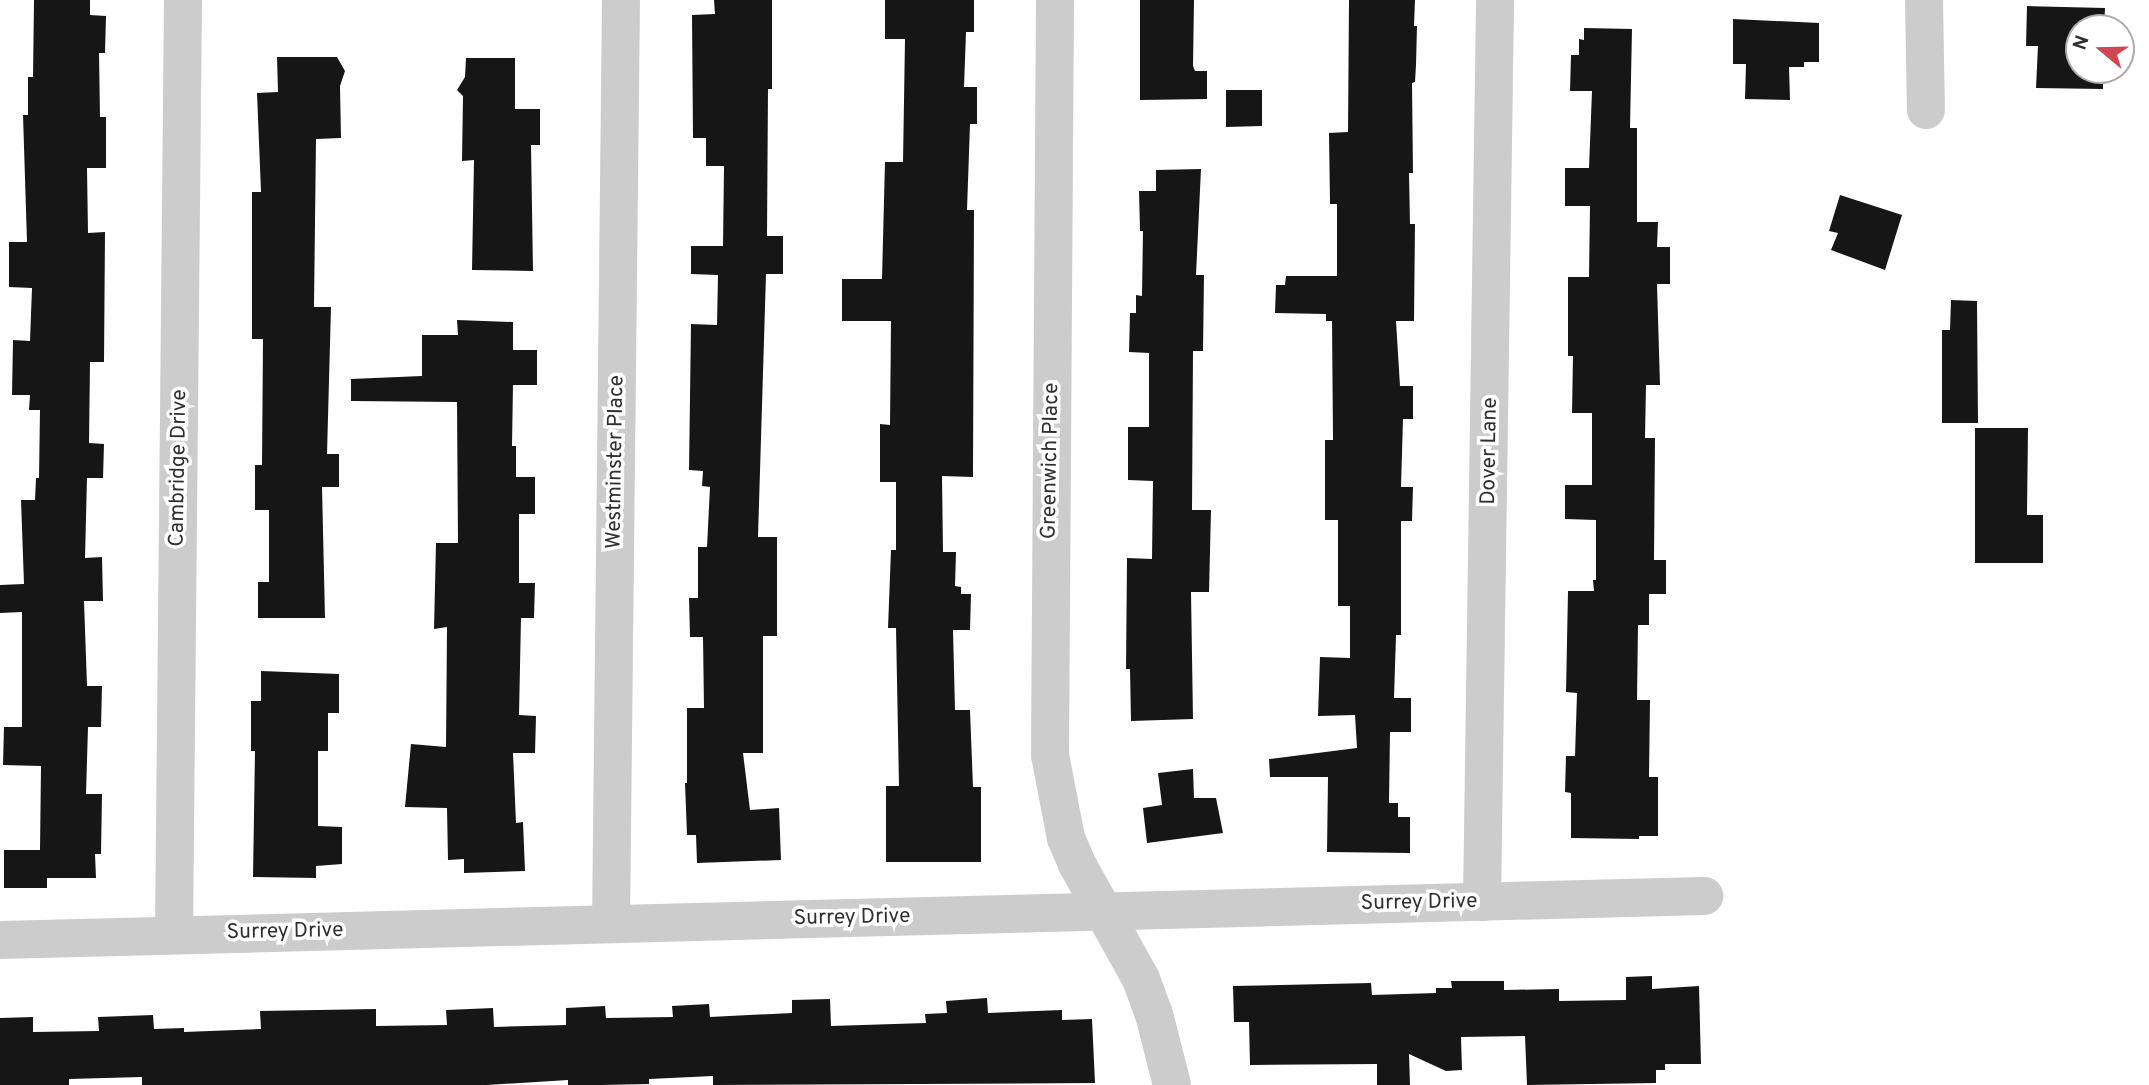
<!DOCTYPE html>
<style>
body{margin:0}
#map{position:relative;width:2149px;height:1085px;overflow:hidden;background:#fff;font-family:Overpass,sans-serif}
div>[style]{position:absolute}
.building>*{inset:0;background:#161616}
.minor>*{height:38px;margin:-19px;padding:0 19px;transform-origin:19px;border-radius:19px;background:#ccc}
span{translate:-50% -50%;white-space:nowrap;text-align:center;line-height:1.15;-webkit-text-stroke:7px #fff;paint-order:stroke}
.street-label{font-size:21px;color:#2f2f2f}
.north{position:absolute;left:2065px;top:14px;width:70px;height:70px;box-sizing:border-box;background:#fff;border:2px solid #acacac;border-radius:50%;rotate:289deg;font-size:19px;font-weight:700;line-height:28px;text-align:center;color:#2f2f2f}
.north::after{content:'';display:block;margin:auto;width:24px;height:32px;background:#d04752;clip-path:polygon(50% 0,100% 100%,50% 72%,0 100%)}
</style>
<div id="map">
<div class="building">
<i style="clip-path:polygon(34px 0,90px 0,90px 15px,106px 16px,105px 53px,99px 53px,100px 117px,106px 117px,106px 168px,87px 168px,88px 233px,105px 232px,104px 362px,90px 362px,89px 443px,104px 444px,103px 478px,87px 478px,85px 558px,102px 557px,103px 601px,84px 601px,87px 686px,102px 686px,101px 727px,88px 727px,86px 794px,102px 794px,101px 854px,95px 854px,96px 878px,47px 878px,47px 888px,4px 888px,4px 850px,40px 850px,41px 766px,3px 765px,4px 727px,22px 727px,22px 612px,0 613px,0 585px,24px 584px,21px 500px,35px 500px,36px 478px,39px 478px,40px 410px,29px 410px,30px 395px,12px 395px,13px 340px,30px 341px,32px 288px,9px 287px,9px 242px,27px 242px,23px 115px,28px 115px,28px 77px,33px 77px)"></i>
<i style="clip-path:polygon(714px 0,772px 0,772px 89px,768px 89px,767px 236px,783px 236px,783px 274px,766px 274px,758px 537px,777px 537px,777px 636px,763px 636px,763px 753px,743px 753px,750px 810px,779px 808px,781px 860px,697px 863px,696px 835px,687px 835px,685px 783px,687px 783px,687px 708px,704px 708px,703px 637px,690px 637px,689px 598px,698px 598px,698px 547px,707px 547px,710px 487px,702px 486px,703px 471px,689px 470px,691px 324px,717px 325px,718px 275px,691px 274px,691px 246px,723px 246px,724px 166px,706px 166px,706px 138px,693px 138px,692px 15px,715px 14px)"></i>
<i style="clip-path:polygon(885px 0,974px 0,974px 32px,966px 32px,964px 87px,977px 87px,977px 124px,970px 124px,967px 210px,974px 210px,973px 477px,942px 476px,943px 552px,956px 552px,955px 586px,961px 587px,961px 594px,971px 594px,970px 630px,953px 630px,955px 710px,970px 710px,973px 787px,981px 787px,981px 862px,886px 862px,886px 786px,899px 786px,896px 628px,888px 628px,891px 550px,896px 550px,896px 482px,880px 482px,880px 424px,890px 425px,891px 321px,842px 321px,842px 279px,882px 279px,885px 162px,903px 162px,905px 39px,885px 39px)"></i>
<i style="clip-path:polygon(1140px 0,1194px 0,1193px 66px,1195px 71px,1207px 71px,1207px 99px,1140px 100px)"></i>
<i style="clip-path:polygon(1349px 0,1415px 0,1414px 26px,1417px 26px,1416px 65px,1415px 82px,1412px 83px,1413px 173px,1409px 173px,1410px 224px,1415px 224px,1414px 321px,1396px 321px,1400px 386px,1413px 386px,1413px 419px,1403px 419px,1401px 487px,1413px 487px,1412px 521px,1401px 521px,1401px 635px,1396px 635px,1394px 698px,1411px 698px,1411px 732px,1390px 732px,1389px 803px,1398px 803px,1398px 817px,1410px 817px,1410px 853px,1327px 852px,1328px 777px,1270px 777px,1269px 759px,1357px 748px,1355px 715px,1318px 716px,1320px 657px,1350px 658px,1350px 606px,1338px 606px,1338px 520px,1325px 520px,1325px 440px,1333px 440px,1332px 321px,1326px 321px,1326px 314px,1275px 313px,1276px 285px,1285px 285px,1286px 276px,1337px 276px,1337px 204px,1330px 204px,1329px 133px,1348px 132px)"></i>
<i style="clip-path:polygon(2027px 6px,2105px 8px,2104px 28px,2079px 28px,2079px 70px,2103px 70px,2103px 89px,2036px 88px,2038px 46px,2026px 46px)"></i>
<i style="clip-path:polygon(1733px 19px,1819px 23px,1819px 62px,1804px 62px,1804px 67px,1789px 67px,1790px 100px,1745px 99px,1746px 64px,1733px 64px)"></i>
<i style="clip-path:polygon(1584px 28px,1632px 29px,1630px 128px,1637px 128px,1637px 222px,1658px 222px,1657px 247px,1670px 247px,1670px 284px,1657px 284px,1660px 385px,1646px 385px,1645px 438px,1655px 438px,1654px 560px,1666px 560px,1666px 594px,1649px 594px,1649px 625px,1638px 625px,1637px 700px,1650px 700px,1649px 777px,1658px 777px,1658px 836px,1639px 836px,1639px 839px,1571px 838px,1571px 793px,1565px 792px,1566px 756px,1575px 756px,1577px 693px,1566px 692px,1568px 591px,1594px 591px,1593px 580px,1596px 580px,1596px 520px,1565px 519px,1565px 485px,1592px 485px,1592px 413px,1572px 413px,1573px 356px,1568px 356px,1568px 277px,1589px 277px,1590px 206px,1565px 206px,1565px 168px,1589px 168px,1592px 91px,1570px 91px,1571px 55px,1579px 55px,1579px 39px,1584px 40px)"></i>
<i style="clip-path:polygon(277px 57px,337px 57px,345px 71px,340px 86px,341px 138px,316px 139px,314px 307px,331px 307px,327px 454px,339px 454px,339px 487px,322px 487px,325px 618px,258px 618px,258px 582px,269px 582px,269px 510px,255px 510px,255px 465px,262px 465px,263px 339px,252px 339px,252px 192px,261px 192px,257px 93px,278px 92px)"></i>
<i style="clip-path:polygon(466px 58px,515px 58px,515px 109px,540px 109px,540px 145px,531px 145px,533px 271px,472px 270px,474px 160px,462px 161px,463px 96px,457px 90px,465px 77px)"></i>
<i style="clip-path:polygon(1226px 90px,1262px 90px,1262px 126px,1226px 127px)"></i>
<i style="clip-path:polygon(1201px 169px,1196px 275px,1204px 275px,1203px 351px,1193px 351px,1192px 510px,1211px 510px,1209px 592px,1191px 592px,1193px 719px,1131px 721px,1130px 669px,1126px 669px,1127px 558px,1152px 559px,1153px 481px,1128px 480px,1128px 427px,1149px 427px,1149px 353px,1129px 352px,1130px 313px,1136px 313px,1136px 295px,1142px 296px,1143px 231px,1140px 231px,1139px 191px,1156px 191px,1156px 170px)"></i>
<i style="clip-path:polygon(1840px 195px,1902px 215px,1885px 270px,1831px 250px,1838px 233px,1829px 231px)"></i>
<i style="clip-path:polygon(1951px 300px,1977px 301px,1978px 423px,1942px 423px,1942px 330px,1950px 330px)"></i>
<i style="clip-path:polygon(457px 320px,513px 322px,513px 350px,537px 350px,537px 385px,513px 385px,512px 446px,516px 446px,516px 477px,535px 477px,535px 514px,519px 514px,519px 583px,535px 583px,534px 618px,521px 618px,519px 715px,536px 716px,535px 753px,513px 753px,516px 823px,523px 822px,525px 871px,464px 873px,464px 859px,448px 860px,447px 808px,405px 807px,411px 744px,446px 747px,447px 627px,434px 629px,436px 543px,458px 543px,457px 402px,351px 401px,351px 379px,422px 376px,422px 335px,458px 335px)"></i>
<i style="clip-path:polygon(1975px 428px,2028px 428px,2027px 515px,2043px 515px,2043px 563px,1975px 563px)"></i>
<i style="clip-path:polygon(261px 671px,339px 674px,339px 713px,328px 713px,328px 751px,318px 751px,318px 826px,342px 827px,342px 864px,316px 866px,316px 878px,253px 877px,255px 751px,251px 751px,251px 701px,261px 701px)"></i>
<i style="clip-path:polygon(1193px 769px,1194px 798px,1216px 798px,1223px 833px,1147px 843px,1143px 808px,1162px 805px,1158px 773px)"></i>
<i style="clip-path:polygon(1652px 976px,1652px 989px,1699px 986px,1701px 1064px,1665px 1064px,1665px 1070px,1656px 1070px,1656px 1083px,1527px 1085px,1525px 1036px,1461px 1037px,1462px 1070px,1446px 1071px,1409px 1054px,1410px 1085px,1377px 1085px,1377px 1064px,1250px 1065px,1249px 1022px,1234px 1022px,1233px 986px,1371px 983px,1372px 995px,1436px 993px,1436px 988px,1452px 988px,1451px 981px,1504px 981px,1504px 990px,1559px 989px,1559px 1001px,1626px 1000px,1626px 977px)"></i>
<i style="clip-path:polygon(987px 998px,988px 1013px,1062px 1010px,1062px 1020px,1092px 1019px,1095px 1083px,713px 1085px,713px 1076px,649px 1079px,649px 1084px,601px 1085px,568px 1085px,568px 1080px,487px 1085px,142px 1085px,142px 1077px,69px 1079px,69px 1085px,0 1085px,0 1018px,33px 1017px,33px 1032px,99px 1031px,98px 1017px,153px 1015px,154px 1029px,184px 1028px,184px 1032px,261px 1029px,260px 1011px,376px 1009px,376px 1026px,447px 1025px,446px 1010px,493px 1008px,494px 1027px,566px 1025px,566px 1008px,605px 1006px,606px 1018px,673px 1017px,672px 1006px,709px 1004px,710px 1017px,792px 1013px,792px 1000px,830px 999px,831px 1026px,926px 1023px,925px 1014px,947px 1013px,946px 1001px)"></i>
</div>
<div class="minor">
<i style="left:1055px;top:0;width:755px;rotate:90.38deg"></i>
<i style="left:1050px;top:755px;width:85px;rotate:79.1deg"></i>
<i style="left:1066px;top:838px;width:28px;rotate:67deg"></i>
<i style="left:1077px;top:864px;width:132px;rotate:60.9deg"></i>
<i style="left:1141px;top:979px;width:37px;rotate:70deg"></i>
<i style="left:1154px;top:1014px;width:73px;rotate:75.8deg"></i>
<i style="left:1924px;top:0;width:110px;rotate:89deg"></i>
<i style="left:1482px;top:902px;width:902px;rotate:-89.17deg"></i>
<i style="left:611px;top:924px;width:924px;rotate:-89.38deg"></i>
<i style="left:174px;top:935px;width:935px;rotate:-89.45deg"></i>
<i style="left:0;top:940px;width:1705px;rotate:-1.48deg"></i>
</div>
<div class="street-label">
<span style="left:1490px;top:451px;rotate:-89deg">Dover Lane</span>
<span style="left:1051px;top:461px;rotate:-89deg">Greenwich Place</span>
<span style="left:616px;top:462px;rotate:-89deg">Westminster Place</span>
<span style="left:179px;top:468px;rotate:-89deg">Cambridge Drive</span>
<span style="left:1419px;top:903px;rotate:-1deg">Surrey Drive</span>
<span style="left:852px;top:918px;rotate:-1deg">Surrey Drive</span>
<span style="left:285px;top:932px;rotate:-1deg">Surrey Drive</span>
</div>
<div class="north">N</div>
</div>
